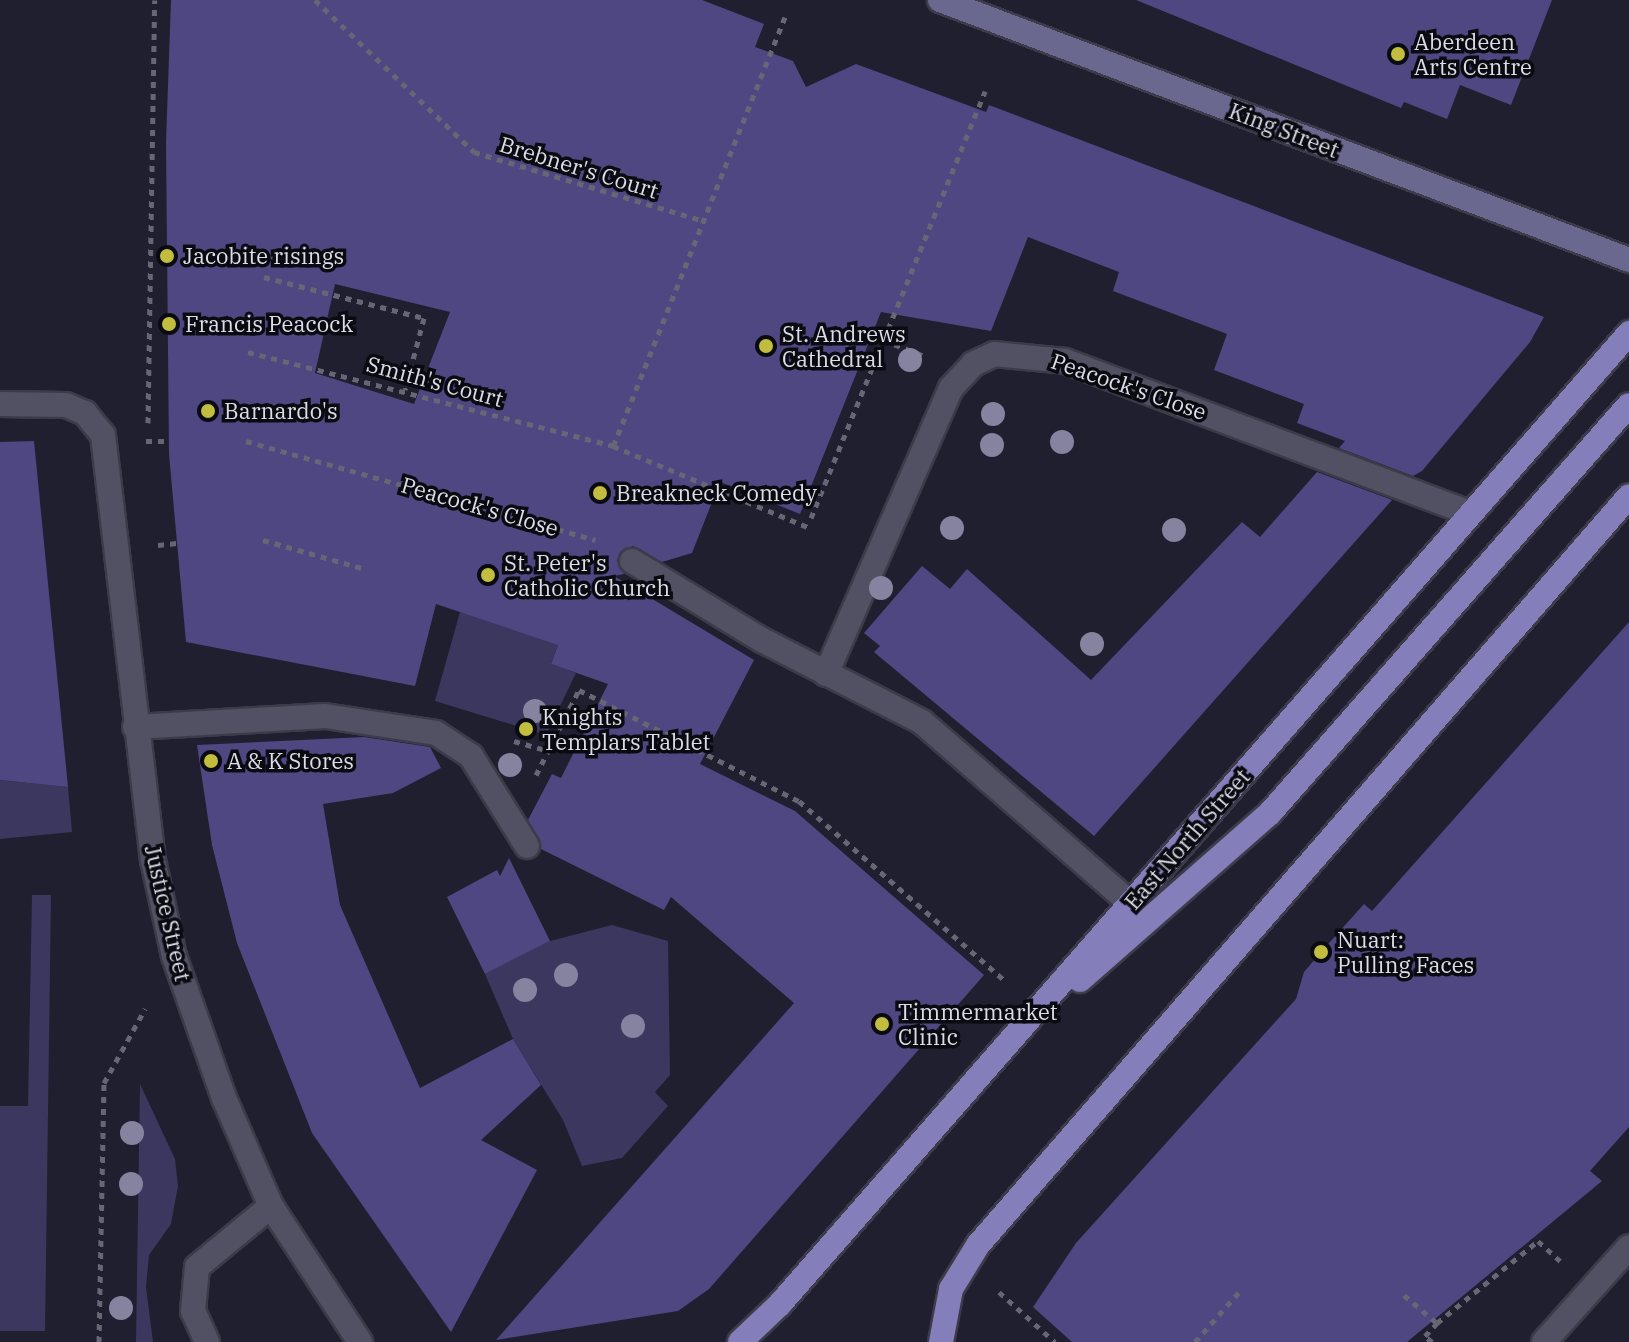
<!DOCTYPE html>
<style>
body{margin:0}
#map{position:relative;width:1629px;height:1342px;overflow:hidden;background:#201f2f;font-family:"IBM Plex Serif",serif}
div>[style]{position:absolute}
.green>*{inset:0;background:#3b375f}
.building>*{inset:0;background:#4e4782}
.path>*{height:5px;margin-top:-2.5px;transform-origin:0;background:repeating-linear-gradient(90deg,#676675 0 6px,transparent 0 12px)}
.roads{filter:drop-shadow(2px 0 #3d3b49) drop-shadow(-2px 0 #3d3b49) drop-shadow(0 2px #3d3b49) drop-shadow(0 -2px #3d3b49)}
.lane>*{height:24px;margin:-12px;padding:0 12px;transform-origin:12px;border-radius:12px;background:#525164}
.street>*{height:24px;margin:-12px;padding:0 12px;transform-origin:12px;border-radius:12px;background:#525164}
.secondary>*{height:24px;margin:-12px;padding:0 12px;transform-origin:12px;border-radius:12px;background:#6b688f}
.primary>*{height:24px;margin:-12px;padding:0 12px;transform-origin:12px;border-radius:12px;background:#847fba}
.trees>*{width:24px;height:24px;margin:-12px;border-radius:50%;background:#85839f}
.dots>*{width:22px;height:22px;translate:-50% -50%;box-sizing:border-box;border:4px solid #0a0a11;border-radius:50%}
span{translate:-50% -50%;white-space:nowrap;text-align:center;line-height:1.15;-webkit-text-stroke:7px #0a0a11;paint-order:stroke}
.poi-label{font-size:22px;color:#dddde9}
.left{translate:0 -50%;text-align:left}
.street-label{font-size:22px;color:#dddde9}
</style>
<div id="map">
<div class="green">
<i style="clip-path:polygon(460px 612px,560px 639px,551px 664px,576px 673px,546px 735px,435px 701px)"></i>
<i style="clip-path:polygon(0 780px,68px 787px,72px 832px,0 839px)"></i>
<i style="clip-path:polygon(32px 895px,51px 895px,45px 1331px,0 1331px,0 1106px,28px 1106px)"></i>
<i style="clip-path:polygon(612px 925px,668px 941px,670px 1075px,655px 1092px,668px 1106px,622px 1158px,582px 1166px,563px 1120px,513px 1039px,485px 974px,550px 941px)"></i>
<i style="clip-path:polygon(140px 1084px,175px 1159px,178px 1186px,171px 1224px,149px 1255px,146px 1287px,153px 1342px,136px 1342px)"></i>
</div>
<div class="building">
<i style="clip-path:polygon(evenodd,171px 0,702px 0,764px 24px,755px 47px,793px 61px,806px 87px,856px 64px,986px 112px,989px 105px,1544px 317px,1530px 342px,1422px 471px,1413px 476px,1339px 448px,1345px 441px,1297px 423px,1304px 404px,1214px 370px,1227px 334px,1113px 291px,1119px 272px,1028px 237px,991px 331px,881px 312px,800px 514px,720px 482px,692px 553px,662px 562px,633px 546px,620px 553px,617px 561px,624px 574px,614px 576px,754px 660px,700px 764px,795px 811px,984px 975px,709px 1289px,678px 1311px,496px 1340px,794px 1003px,671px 897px,664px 910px,541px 849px,528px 820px,552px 774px,561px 778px,608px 684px,551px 664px,558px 645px,436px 604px,415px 686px,186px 642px,169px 454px,166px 142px,171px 0,335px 284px,450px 312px,414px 404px,315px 373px,335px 284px)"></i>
<i style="clip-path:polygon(1136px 0,1552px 0,1511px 105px,1460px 85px,1447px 119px,1404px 102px,1401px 108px)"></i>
<i style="clip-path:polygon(34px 441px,68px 787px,0 780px,0 442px)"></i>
<i style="clip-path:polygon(1317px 472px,1392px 500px,1094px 836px,874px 652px,880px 646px,864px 633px,922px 566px,950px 589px,967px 569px,1091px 680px,1242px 522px,1260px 537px)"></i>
<i style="clip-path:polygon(1629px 622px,1629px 1127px,1590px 1171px,1602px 1181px,1407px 1342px,1072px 1342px,1033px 1307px,1076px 1243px,1296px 999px,1304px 972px,1321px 952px,1364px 904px,1372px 911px)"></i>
<i style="clip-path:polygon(364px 737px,430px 747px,441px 768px,393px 793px,323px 804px,340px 905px,420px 1088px,513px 1039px,541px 1085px,481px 1140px,537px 1170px,451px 1332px,312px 1133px,237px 943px,212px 845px,197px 745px)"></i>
<i style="clip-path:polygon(509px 858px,550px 941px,485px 974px,447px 897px,497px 870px,500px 876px)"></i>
</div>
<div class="path">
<i style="left:315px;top:0;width:220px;rotate:43.7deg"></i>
<i style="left:474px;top:152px;width:237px;rotate:16.7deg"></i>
<i style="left:785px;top:17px;width:462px;rotate:111.8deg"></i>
<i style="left:613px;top:446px;width:211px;rotate:22.6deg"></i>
<i style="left:264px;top:277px;width:165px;rotate:14.4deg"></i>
<i style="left:424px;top:318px;width:74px;rotate:104.8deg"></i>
<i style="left:883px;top:340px;width:42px;rotate:21deg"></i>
<i style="left:248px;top:352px;width:377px;rotate:14.4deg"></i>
<i style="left:148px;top:423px;width:423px;rotate:-89.1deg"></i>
<i style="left:146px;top:441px;width:23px"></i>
<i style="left:246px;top:441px;width:363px;rotate:15.8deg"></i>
<i style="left:811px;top:518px;width:461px;rotate:-67.8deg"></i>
<i style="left:263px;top:540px;width:102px;rotate:15.9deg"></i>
<i style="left:158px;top:545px;width:19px;rotate:-6deg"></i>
<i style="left:514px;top:741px;width:35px;rotate:16deg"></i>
<i style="left:548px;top:751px;width:68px;rotate:-63.1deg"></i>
<i style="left:579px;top:690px;width:246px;rotate:26.8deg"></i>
<i style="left:799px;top:801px;width:272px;rotate:41.1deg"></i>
<i style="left:536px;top:775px;width:27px;rotate:-63deg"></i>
<i style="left:999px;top:1292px;width:75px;rotate:41.8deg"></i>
<i style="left:1404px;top:1295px;width:43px;rotate:40.3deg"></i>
<i style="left:1437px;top:1323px;width:130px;rotate:-39.1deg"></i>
<i style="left:1538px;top:1241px;width:31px;rotate:42deg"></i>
<i style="left:99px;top:1342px;width:259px;rotate:-88.9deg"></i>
<i style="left:104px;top:1083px;width:85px;rotate:-61deg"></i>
<i style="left:1195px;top:1342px;width:68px;rotate:-48.6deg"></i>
<i style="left:1432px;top:1342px;width:9px;rotate:-139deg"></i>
<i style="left:1425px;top:1336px;width:18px;rotate:-47deg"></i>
</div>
<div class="roads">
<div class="lane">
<i style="left:632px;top:561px;width:152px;rotate:31.3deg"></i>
<i style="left:135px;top:727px;width:190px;rotate:-3.3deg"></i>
<i style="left:325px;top:716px;width:112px;rotate:8.7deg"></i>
<i style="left:436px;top:733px;width:42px;rotate:33.3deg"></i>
<i style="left:471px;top:756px;width:106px;rotate:58.1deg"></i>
<i style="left:207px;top:1342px;width:34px;rotate:-114deg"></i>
<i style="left:193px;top:1311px;width:44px;rotate:-84.8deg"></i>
<i style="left:197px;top:1267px;width:96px;rotate:-39.5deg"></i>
</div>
<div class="street">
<i style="left:0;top:404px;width:66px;rotate:0.9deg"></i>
<i style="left:66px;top:405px;width:21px;rotate:23deg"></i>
<i style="left:85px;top:413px;width:28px;rotate:51deg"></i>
<i style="left:103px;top:435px;width:428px;rotate:83.3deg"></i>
<i style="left:153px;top:860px;width:98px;rotate:77.7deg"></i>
<i style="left:174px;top:956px;width:151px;rotate:70.6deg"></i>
<i style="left:224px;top:1098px;width:118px;rotate:66.5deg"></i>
<i style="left:271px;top:1206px;width:163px;rotate:56.8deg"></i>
<i style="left:762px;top:640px;width:180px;rotate:27.1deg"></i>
<i style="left:922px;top:722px;width:277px;rotate:41deg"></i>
<i style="left:826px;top:674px;width:312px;rotate:-66.4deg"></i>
<i style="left:951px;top:388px;width:33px;rotate:-47deg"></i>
<i style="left:973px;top:364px;width:23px;rotate:-25deg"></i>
<i style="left:994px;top:354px;width:71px;rotate:5.6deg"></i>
<i style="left:1065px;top:361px;width:433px;rotate:20.6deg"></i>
<i style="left:1544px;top:1342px;width:127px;rotate:-48.2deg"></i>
</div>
<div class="secondary">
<i style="left:940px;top:0;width:736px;rotate:20.67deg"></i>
</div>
<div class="primary">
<i style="left:1080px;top:980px;width:253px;rotate:-41.3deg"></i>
<i style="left:1270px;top:813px;width:543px;rotate:-48.66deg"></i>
<i style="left:740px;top:1342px;width:55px;rotate:-43.5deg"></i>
<i style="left:780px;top:1304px;width:1290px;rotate:-48.83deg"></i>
<i style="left:941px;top:1342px;width:54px;rotate:-79.3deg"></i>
<i style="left:951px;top:1289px;width:52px;rotate:-58.5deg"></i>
<i style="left:978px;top:1245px;width:992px;rotate:-49deg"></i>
</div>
</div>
<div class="trees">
<i style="left:910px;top:360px"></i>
<i style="left:993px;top:414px"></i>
<i style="left:1062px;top:442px"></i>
<i style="left:992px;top:445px"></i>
<i style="left:952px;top:528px"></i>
<i style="left:1174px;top:530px"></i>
<i style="left:881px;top:588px"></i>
<i style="left:1092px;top:644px"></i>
<i style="left:535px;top:711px"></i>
<i style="left:510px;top:765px"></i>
<i style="left:566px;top:975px"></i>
<i style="left:525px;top:990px"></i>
<i style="left:633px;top:1026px"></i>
<i style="left:132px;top:1133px"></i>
<i style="left:131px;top:1184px"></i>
<i style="left:121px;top:1308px"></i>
</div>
<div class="dots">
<i style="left:1398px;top:54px;background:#c2bd3f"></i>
<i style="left:167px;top:256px;background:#c2bd3f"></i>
<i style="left:169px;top:324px;background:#c2bd3f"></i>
<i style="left:766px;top:346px;background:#c2bd3f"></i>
<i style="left:208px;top:411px;background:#c2bd3f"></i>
<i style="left:600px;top:493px;background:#c2bd3f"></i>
<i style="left:488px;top:575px;background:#c2bd3f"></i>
<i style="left:526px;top:729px;background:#c2bd3f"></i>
<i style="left:211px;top:761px;background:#c2bd3f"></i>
<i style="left:1321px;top:952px;background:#c2bd3f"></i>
<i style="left:882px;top:1024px;background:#c2bd3f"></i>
</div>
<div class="poi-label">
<span class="left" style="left:1414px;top:54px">Aberdeen<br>Arts Centre</span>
<span class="left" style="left:183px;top:256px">Jacobite risings</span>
<span class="left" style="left:185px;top:324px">Francis Peacock</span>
<span class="left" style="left:782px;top:346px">St. Andrews<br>Cathedral</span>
<span class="left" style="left:224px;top:411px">Barnardo's</span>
<span class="left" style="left:616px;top:493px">Breakneck Comedy</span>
<span class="left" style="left:504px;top:575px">St. Peter's<br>Catholic Church</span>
<span class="left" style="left:542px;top:729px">Knights<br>Templars Tablet</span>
<span class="left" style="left:227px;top:761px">A &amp; K Stores</span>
<span class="left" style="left:1337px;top:952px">Nuart:<br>Pulling Faces</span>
<span class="left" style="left:898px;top:1024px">Timmermarket<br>Clinic</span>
</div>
<div class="street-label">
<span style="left:1284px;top:130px;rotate:21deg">King Street</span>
<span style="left:579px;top:167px;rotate:17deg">Brebner's Court</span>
<span style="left:435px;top:381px;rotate:15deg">Smith's Court</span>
<span style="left:1129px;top:386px;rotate:19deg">Peacock's Close</span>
<span style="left:480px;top:506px;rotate:16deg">Peacock's Close</span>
<span style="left:1187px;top:839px;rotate:-49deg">East North Street</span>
<span style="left:168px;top:913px;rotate:77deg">Justice Street</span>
</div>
</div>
